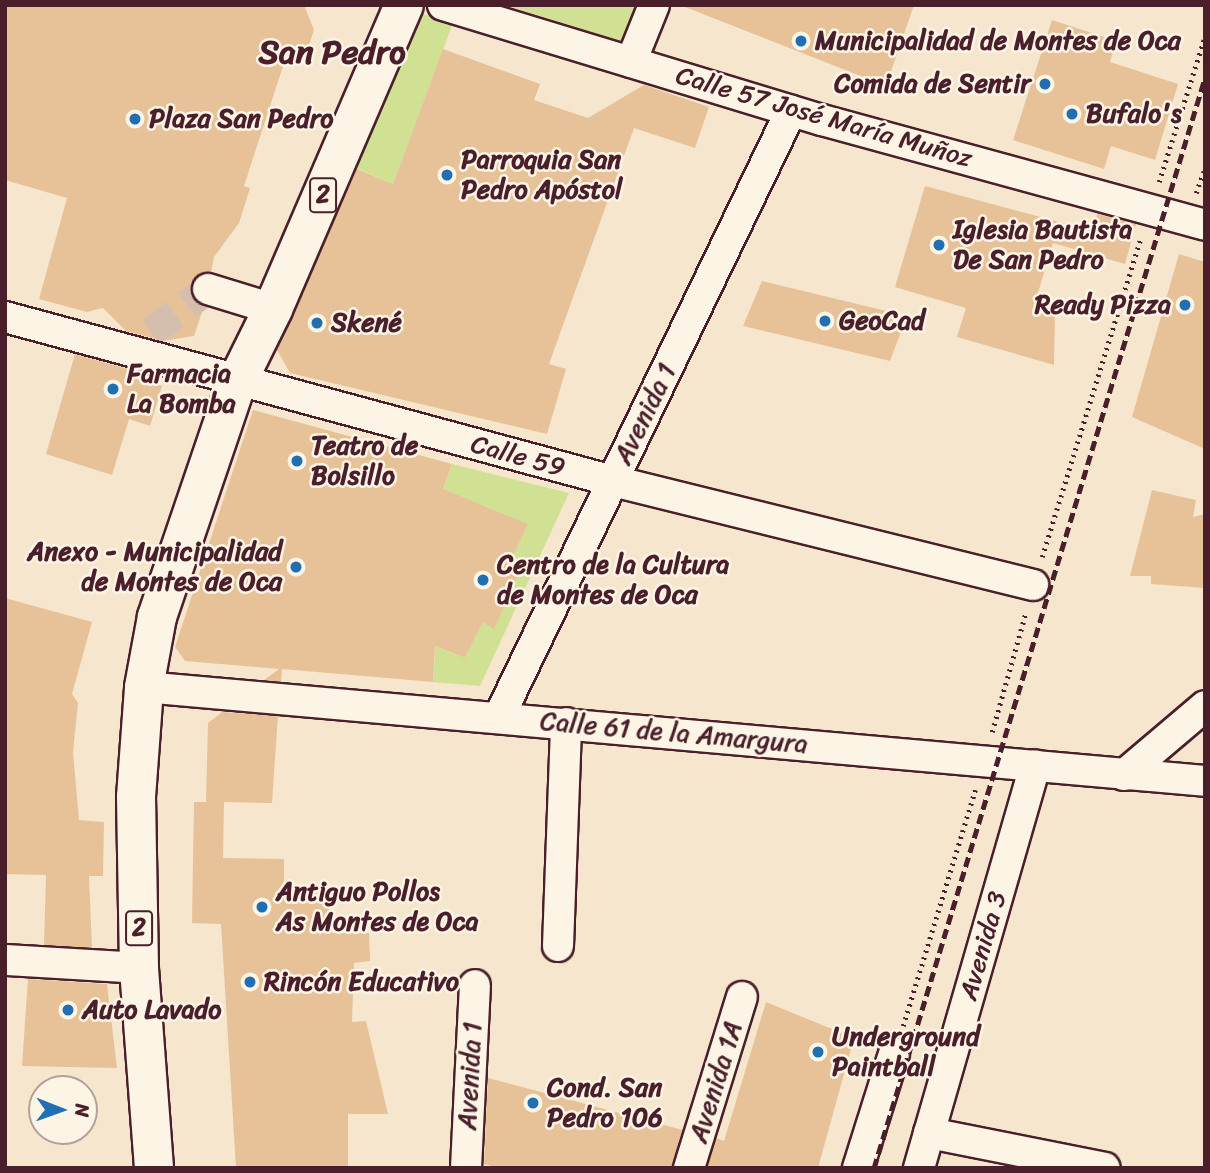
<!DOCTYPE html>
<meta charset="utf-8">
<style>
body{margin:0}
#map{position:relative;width:1210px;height:1173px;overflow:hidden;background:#f6e6ce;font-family:Sriracha,sans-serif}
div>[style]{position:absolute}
.green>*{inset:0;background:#d1e194}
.building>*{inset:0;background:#e7c298}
.minor-tunnel>*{height:30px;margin-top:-15px;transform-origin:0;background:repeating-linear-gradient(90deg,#d4bead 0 30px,transparent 0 45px)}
.path>*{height:4.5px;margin-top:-2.25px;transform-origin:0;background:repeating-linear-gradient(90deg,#4a1f2b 0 2px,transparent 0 7px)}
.roads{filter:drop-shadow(2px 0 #4a1f2b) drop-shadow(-2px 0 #4a1f2b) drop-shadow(0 2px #4a1f2b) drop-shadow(0 -2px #4a1f2b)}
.minor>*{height:30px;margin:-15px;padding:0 15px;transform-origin:15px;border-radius:15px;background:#fcf5e5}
.highway>*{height:38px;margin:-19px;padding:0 19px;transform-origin:19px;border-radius:19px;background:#fcf5e5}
.rail>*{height:5px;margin-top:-2.5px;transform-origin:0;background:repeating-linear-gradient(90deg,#4a1f2b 0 10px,transparent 0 15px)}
.dots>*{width:19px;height:19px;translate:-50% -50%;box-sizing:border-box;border:4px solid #fcf5e5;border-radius:50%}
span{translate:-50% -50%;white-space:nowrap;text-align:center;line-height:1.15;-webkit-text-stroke:5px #fcf5e5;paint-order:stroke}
.shield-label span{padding:2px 5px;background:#fcf5e5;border:2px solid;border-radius:5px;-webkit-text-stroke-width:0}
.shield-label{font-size:24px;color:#4a1f2b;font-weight:700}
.poi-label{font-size:26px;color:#4a1f2b;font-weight:700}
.left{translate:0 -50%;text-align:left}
.right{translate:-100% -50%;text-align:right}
.street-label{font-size:26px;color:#4a1f2b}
.district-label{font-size:33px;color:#4a1f2b;font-weight:700}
.frame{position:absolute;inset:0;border:7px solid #4a1f2b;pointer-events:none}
.north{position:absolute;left:28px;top:1075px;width:70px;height:70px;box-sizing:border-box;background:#fcf5e5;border:2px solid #b59f9b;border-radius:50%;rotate:91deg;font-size:19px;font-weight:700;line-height:28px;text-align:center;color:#4a1f2b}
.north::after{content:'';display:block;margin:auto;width:24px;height:32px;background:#1f6fb2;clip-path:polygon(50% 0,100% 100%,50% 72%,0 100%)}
</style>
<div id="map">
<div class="green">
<i style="clip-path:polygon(505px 5px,638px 5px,624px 42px)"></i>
<i style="clip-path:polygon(416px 12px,453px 23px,393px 184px,349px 165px)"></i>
<i style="clip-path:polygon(evenodd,452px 464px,569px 493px,480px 686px,433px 682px,436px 637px,418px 562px,452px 464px,482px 505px,527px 524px,512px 558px,524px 564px,494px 628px,483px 622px,465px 658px,439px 648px,439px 643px,482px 505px)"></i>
</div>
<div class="building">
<i style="clip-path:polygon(5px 5px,304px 5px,314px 30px,304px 59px,287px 54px,244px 186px,250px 188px,239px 223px,214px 257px,211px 272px,197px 276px,192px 283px,195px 300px,204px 306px,194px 336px,163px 341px,126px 331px,103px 308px,87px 312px,39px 299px,67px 198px,5px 180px)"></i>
<i style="clip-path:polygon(680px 5px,914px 5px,886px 86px)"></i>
<i style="clip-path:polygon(1052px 20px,1116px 41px,1110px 62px,1178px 84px,1155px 160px,1111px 146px,1104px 169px,1013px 140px)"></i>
<i style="clip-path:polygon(443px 49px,540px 84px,534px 100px,588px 118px,644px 85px,709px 107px,695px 148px,634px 128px,549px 364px,566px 369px,547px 434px,290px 373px,277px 350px,357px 169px,393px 184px)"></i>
<i style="clip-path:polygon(925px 186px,1093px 231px,1097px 214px,1136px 224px,1125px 264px,1053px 243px,1034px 306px,1055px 312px,1054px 365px,957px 337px,966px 308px,895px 287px)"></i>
<i style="clip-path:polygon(1179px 254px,1205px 262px,1205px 449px,1132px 417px)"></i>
<i style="clip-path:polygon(762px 281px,907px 316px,890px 361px,743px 326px)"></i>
<i style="clip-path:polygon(75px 354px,139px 372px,137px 379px,162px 386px,150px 426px,129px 419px,112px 475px,46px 454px)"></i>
<i style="clip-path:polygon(253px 410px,452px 464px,443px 489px,528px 524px,512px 558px,524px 563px,494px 629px,483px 622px,465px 658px,435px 646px,433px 682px,282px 669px,281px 682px,264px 680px,279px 669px,185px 661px,175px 647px)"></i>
<i style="clip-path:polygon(1152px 490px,1196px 500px,1193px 517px,1205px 514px,1205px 588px,1151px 584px,1151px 576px,1130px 576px)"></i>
<i style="clip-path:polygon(5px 598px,92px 622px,72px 694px,78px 703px,73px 752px,79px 820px,104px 822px,103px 876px,89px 876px,92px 948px,44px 945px,46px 875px,5px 874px)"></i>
<i style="clip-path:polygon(222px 712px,278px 716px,272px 803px,224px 802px,223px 858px,284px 859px,284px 890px,332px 891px,332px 933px,369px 933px,370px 961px,354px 963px,352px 1022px,366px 1021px,388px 1114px,348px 1114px,348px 1168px,236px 1168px,221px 924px,192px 923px,194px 802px,206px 802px,208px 723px)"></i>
<i style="clip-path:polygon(28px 979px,107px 984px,117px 1068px,22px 1066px)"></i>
<i style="clip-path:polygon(766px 1002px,854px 1038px,818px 1168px,707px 1168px,716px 1138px,724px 1141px)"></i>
<i style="clip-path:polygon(488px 1078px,683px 1130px,672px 1168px,499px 1168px,484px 1164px)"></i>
</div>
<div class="minor-tunnel">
<i style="left:151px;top:332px;width:71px;rotate:-37deg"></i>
</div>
<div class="path">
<i style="left:1159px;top:182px;width:153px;rotate:-72.5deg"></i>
<i style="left:1196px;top:193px;width:27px;rotate:-70deg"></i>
<i style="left:1042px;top:557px;width:334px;rotate:-72.8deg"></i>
<i style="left:992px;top:732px;width:125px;rotate:-74.2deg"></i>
<i style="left:903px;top:1026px;width:247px;rotate:-73deg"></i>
</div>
<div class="roads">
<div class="minor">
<i style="left:443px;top:5px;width:396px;rotate:16.9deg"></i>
<i style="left:822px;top:120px;width:397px;rotate:15.3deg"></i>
<i style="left:631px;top:62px;width:61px;rotate:-68deg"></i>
<i style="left:208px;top:289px;width:68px;rotate:17.1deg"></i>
<i style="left:5px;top:317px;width:630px;rotate:15.1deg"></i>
<i style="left:613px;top:481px;width:433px;rotate:13.9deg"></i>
<i style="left:144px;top:687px;width:1065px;rotate:5.06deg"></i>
<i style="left:499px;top:717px;width:673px;rotate:-64.27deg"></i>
<i style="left:1124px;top:775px;width:106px;rotate:-40.4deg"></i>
<i style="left:558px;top:946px;width:223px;rotate:-87.9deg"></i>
<i style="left:5px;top:960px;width:134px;rotate:3.4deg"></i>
<i style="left:929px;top:1133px;width:179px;rotate:11.2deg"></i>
<i style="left:466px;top:1168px;width:183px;rotate:-87.2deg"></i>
<i style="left:689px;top:1168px;width:179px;rotate:-72.8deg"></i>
<i style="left:858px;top:1168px;width:120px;rotate:-72.5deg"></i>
<i style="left:919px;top:1168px;width:419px;rotate:-73.9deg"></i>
</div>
<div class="highway">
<i style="left:154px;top:1168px;width:201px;rotate:-94.3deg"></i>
<i style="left:139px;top:968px;width:171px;rotate:-91deg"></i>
<i style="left:136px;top:797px;width:110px;rotate:-85.8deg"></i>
<i style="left:144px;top:687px;width:71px;rotate:-79.5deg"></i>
<i style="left:157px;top:617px;width:248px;rotate:-71.2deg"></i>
<i style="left:237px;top:382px;width:81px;rotate:-63.7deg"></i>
<i style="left:273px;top:309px;width:331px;rotate:-66.7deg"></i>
</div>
</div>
<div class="rail">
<i style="left:874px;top:1168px;width:1139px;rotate:-73.11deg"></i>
</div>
<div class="dots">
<i style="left:801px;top:41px;background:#1f6fb2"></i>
<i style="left:1045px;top:84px;background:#1f6fb2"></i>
<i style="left:1072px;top:114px;background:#1f6fb2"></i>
<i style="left:135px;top:119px;background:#1f6fb2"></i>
<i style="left:447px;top:175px;background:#1f6fb2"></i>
<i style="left:939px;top:245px;background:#1f6fb2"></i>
<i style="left:1185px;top:305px;background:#1f6fb2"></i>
<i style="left:825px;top:321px;background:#1f6fb2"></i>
<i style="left:317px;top:323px;background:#1f6fb2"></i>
<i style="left:113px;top:389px;background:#1f6fb2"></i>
<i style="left:297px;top:461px;background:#1f6fb2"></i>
<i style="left:296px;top:567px;background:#1f6fb2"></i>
<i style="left:483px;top:580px;background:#1f6fb2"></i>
<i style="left:262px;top:907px;background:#1f6fb2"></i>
<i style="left:250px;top:982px;background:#1f6fb2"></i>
<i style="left:68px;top:1010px;background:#1f6fb2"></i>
<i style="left:818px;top:1052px;background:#1f6fb2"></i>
<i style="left:533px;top:1103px;background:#1f6fb2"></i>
</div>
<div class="shield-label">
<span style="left:323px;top:195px">2</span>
<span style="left:139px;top:928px">2</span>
</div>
<div class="poi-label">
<span class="left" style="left:815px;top:41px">Municipalidad de Montes de Oca</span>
<span class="right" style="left:1031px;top:84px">Comida de Sentir</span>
<span class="left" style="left:1086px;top:114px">Bufalo's</span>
<span class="left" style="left:149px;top:119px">Plaza San Pedro</span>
<span class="left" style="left:461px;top:175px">Parroquia San<br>Pedro Apóstol</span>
<span class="left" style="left:953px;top:245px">Iglesia Bautista<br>De San Pedro</span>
<span class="right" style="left:1171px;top:305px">Ready Pizza</span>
<span class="left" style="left:839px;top:321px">GeoCad</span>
<span class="left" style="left:331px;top:323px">Skené</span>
<span class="left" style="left:127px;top:389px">Farmacia<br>La Bomba</span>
<span class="left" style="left:311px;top:461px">Teatro de<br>Bolsillo</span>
<span class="right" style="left:282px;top:567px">Anexo - Municipalidad<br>de Montes de Oca</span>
<span class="left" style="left:497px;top:580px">Centro de la Cultura<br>de Montes de Oca</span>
<span class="left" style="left:276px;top:907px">Antiguo Pollos<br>As Montes de Oca</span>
<span class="left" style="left:264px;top:982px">Rincón Educativo</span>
<span class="left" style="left:82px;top:1010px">Auto Lavado</span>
<span class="left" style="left:832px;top:1052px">Underground<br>Paintball</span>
<span class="left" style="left:547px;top:1103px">Cond. San<br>Pedro 106</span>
</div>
<div class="street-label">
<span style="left:824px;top:117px;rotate:16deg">Calle 57 José María Muñoz</span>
<span style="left:645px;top:414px;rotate:-64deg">Avenida 1</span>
<span style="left:518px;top:456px;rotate:15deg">Calle 59</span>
<span style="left:674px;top:733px;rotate:5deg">Calle 61 de la Amargura</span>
<span style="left:983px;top:946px;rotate:-74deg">Avenida 3</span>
<span style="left:470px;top:1076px;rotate:-87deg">Avenida 1</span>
<span style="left:716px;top:1082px;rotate:-73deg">Avenida 1A</span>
</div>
<div class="district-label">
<span style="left:332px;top:53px">San Pedro</span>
</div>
<div class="frame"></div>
<div class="north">N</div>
</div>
